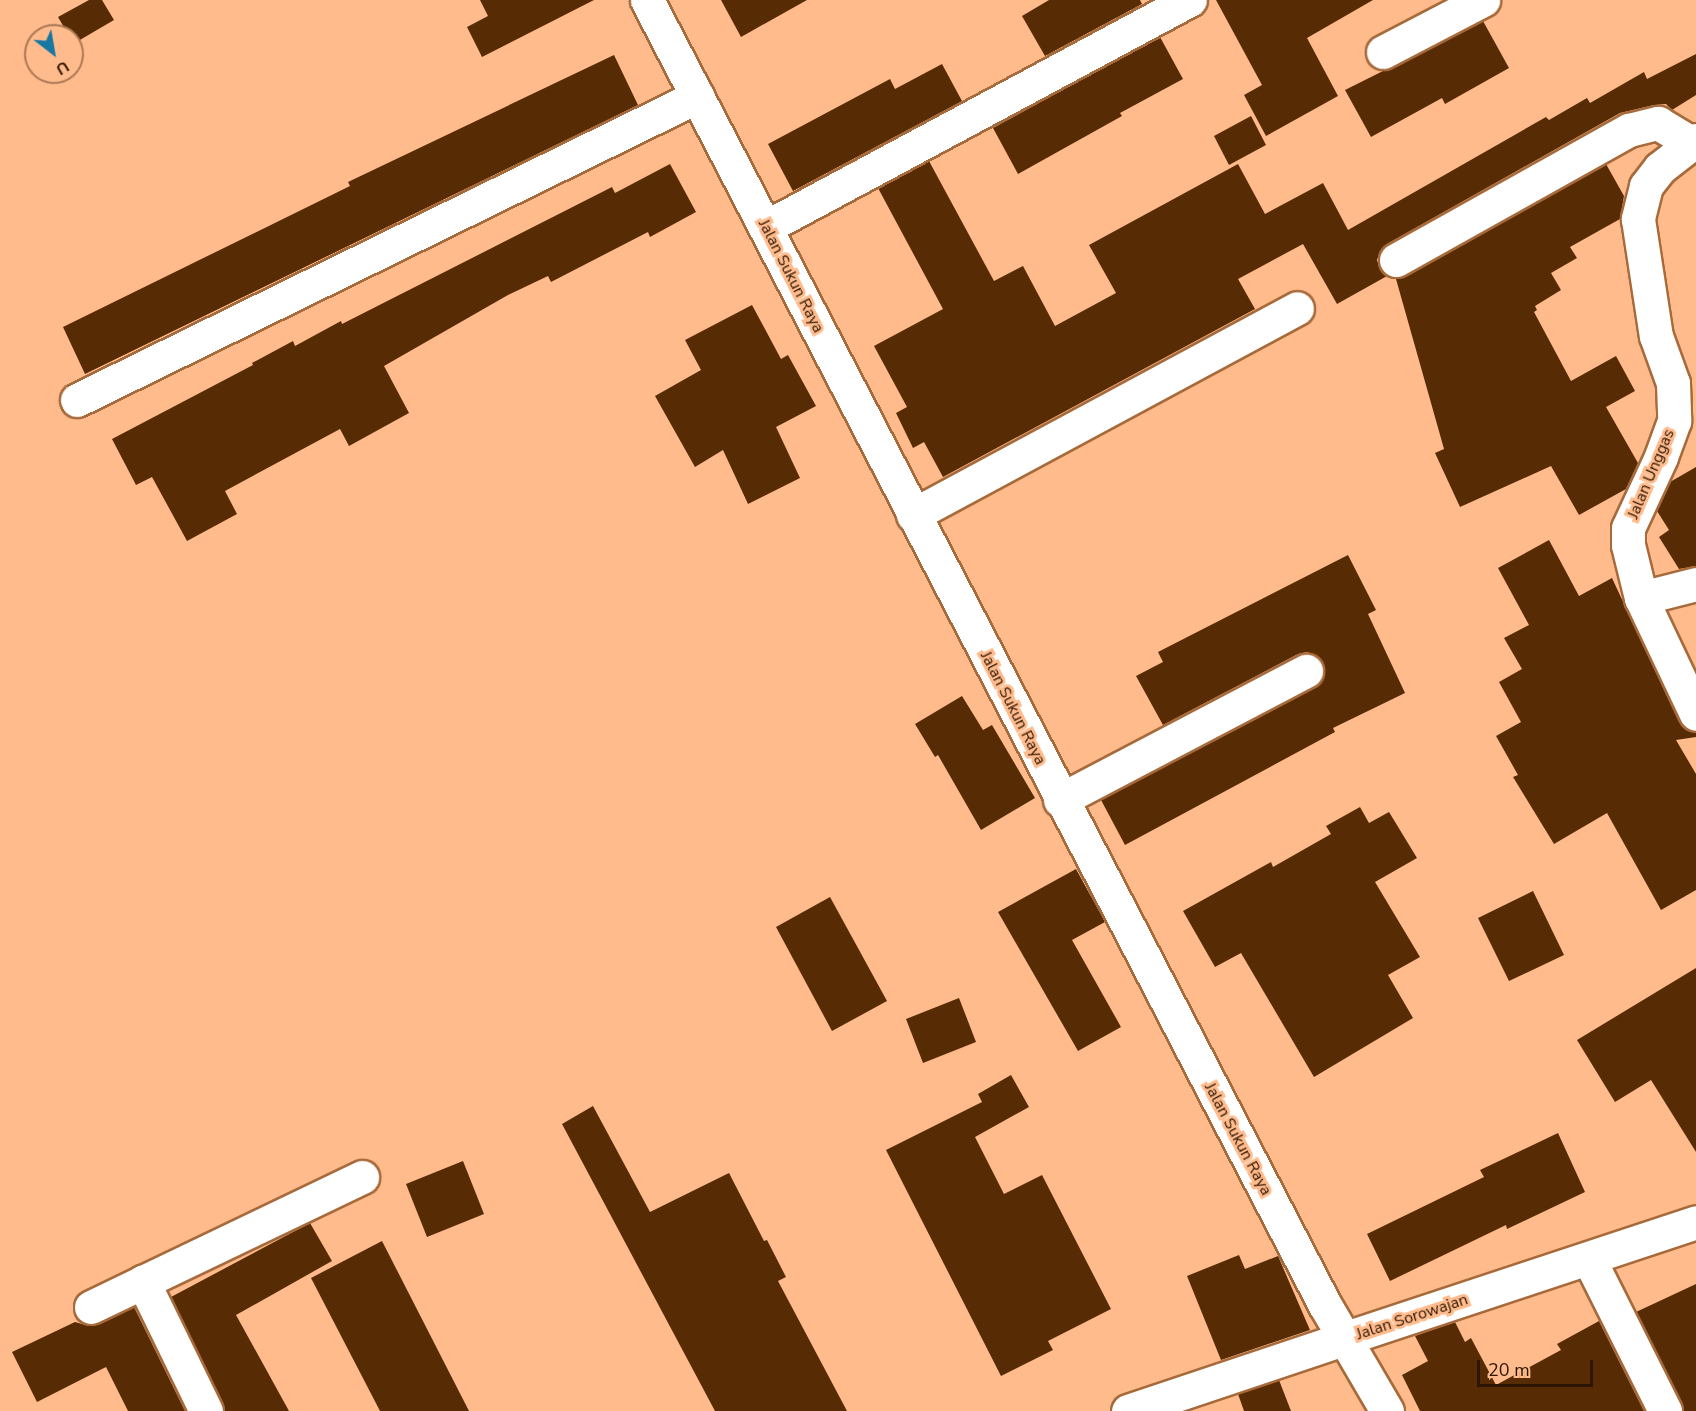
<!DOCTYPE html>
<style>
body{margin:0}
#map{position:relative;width:1696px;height:1411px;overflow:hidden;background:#ffbb8c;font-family:"Nunito Sans",sans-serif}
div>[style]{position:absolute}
.building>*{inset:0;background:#572b04}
.roads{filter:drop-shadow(2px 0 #a76a3b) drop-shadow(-2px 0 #a76a3b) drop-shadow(0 2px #a76a3b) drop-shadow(0 -2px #a76a3b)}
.street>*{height:33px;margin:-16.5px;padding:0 16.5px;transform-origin:16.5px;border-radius:16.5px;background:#fff}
.secondary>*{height:33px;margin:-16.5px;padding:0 16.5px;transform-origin:16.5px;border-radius:16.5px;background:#fff}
span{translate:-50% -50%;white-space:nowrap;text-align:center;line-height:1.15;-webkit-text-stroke:6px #ffbb8c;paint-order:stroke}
.street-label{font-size:16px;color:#2d1502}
.north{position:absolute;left:24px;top:24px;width:60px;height:60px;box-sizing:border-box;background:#ffbb8c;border:2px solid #ab7955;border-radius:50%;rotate:149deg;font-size:16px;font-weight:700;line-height:24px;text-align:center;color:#2d1502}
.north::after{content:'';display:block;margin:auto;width:21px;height:27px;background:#1876a3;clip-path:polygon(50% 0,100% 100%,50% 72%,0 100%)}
.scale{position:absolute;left:1477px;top:1360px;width:116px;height:27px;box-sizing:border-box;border:3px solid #2d1502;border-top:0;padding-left:8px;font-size:18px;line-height:21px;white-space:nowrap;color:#2d1502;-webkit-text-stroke:4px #ffbb8c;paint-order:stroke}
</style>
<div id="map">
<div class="building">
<i style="clip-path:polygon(89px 0,102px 0,114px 20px,73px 44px,72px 36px,69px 36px,58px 17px)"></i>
<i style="clip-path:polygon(480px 0,594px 0,482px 57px,467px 27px,488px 16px)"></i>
<i style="clip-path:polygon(721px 0,807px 0,741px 37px)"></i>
<i style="clip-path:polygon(1049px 0,1140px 0,1142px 4px,1045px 56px,1022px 16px)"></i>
<i style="clip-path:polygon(1216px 0,1373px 0,1307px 38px,1338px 96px,1266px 136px,1244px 95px,1262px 85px)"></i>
<i style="clip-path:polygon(1483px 21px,1509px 68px,1445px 104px,1442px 98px,1371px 137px,1345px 90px)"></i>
<i style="clip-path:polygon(1160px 37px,1183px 79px,1120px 113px,1122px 116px,1018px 174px,993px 128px)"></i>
<i style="clip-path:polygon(1696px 54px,1696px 95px,1672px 110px,1666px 104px,1654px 105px,1620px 113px,1387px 244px,1380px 251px,1377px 260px,1380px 270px,1387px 276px,1337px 304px,1303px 244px,1238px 279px,1255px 309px,943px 477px,924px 442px,913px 448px,896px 413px,907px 407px,874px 346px,943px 309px,878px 188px,929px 161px,994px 281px,1023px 266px,1055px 326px,1116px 293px,1089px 245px,1238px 164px,1265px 214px,1323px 183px,1348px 230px,1546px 117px,1549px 120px,1587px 98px,1590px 103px,1644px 72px,1647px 79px)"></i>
<i style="clip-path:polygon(614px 55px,638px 105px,85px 374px,63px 327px,350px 186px,348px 182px)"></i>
<i style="clip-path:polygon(942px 64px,962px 101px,793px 191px,768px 144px,890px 79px,895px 89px)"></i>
<i style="clip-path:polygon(1251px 116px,1266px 145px,1229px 165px,1214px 136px)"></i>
<i style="clip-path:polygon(670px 164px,696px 212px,650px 237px,648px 232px,551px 282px,548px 276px,508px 295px,384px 366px,409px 413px,349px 446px,340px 429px,225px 491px,237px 514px,187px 541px,152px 477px,136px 485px,112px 439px,253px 365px,252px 363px,293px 341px,295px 346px,341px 321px,342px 324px,612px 187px,615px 193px)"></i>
<i style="clip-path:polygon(1606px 164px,1624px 196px,1620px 219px,1570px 247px,1577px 258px,1551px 273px,1561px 290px,1535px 306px,1537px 310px,1534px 312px,1571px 381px,1616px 356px,1635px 391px,1606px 407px,1638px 463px,1626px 489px,1579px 515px,1551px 466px,1460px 507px,1435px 453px,1444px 449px,1396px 279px,1405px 276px)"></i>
<i style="clip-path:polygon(752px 305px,781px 359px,788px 355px,816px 406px,776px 427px,800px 478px,748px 504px,723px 450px,695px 467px,655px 396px,701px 370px,685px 340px)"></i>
<i style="clip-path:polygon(1696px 467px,1696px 566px,1679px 569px,1659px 537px,1669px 530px,1657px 511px,1670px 482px)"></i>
<i style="clip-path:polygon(1549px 540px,1579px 596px,1612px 578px,1679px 722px,1686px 730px,1696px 733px,1696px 737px,1676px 740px,1696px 774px,1696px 890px,1661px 910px,1607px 813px,1554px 844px,1513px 777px,1518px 775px,1496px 736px,1521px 722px,1499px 682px,1522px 669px,1504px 638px,1529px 625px,1498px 568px)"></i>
<i style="clip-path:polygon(1348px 555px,1376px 610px,1368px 614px,1405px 693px,1333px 728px,1335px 732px,1125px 845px,1101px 800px,1315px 688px,1322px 680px,1325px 671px,1322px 662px,1316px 656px,1307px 652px,1298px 654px,1163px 725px,1136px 676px,1163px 662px,1158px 652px)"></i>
<i style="clip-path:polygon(962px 696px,983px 730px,992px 725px,1035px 798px,981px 830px,938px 755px,935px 757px,915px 724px)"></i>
<i style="clip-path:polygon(1360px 807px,1369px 823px,1389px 812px,1417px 858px,1375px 882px,1420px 957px,1388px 975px,1413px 1018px,1314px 1077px,1241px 953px,1215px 967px,1183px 911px,1271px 862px,1273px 867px,1331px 834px,1326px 826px)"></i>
<i style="clip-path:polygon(1076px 869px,1105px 922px,1072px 940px,1121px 1027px,1078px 1051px,998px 912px)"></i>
<i style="clip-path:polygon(1533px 891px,1564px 955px,1509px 981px,1478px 918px)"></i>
<i style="clip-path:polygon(830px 897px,887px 1001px,832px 1031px,776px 927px)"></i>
<i style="clip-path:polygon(1696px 968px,1696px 1152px,1651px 1080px,1615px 1102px,1577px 1040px)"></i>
<i style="clip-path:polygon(959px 998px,976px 1042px,923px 1063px,906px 1019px)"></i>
<i style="clip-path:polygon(1011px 1075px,1029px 1107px,975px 1137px,1004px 1194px,1042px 1175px,1111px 1309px,1048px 1341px,1053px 1350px,1001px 1376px,886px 1150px,982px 1102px,978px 1094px)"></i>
<i style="clip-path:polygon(593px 1106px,650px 1212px,729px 1173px,764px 1241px,767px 1240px,786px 1277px,778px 1281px,847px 1411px,715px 1411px,562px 1124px)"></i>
<i style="clip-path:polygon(1558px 1133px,1585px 1192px,1507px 1229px,1506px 1225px,1390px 1281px,1367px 1234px,1484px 1177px,1480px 1170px)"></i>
<i style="clip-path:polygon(463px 1161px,484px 1214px,427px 1237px,406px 1184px)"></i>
<i style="clip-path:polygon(310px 1223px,332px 1261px,236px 1315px,289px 1411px,225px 1411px,171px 1297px)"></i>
<i style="clip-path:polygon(382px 1241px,469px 1411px,380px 1411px,311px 1278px)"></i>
<i style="clip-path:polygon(1239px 1255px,1245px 1269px,1278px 1256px,1310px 1330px,1221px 1360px,1187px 1276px)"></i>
<i style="clip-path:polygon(1696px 1284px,1696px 1411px,1684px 1411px,1636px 1312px)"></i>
<i style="clip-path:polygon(134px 1307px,185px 1411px,128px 1411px,106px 1367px,37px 1402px,12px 1352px,75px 1322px,89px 1326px,99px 1324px)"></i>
<i style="clip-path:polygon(1599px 1321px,1644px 1411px,1420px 1411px,1402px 1375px,1428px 1361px,1415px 1336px,1455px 1322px,1465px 1342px,1471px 1338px,1496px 1385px,1561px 1350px,1557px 1344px)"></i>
<i style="clip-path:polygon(1279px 1380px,1291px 1411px,1244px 1411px,1238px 1394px)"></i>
</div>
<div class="roads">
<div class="street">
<i style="left:1383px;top:52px;width:113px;rotate:-27.5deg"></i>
<i style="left:1696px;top:140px;width:46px;rotate:142.1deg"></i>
<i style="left:1660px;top:168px;width:23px;rotate:128deg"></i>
<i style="left:1646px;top:186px;width:34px;rotate:104deg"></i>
<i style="left:1638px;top:219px;width:118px;rotate:81.3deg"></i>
<i style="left:1656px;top:336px;width:50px;rotate:70.1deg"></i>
<i style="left:1673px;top:383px;width:38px;rotate:88deg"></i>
<i style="left:1674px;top:421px;width:38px;rotate:110deg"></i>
<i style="left:1661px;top:457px;width:78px;rotate:114.9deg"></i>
<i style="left:1628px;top:528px;width:17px;rotate:90deg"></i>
<i style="left:1628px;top:545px;width:55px;rotate:76.2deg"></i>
<i style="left:1641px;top:598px;width:128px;rotate:64.6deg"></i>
<i style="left:766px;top:227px;width:481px;rotate:-28.2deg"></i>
<i style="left:1396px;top:260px;width:267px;rotate:-29.2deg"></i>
<i style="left:1629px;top:130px;width:30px;rotate:-14deg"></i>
<i style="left:1658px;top:123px;width:39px;rotate:31deg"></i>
<i style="left:77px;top:400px;width:691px;rotate:-26.08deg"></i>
<i style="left:913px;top:515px;width:436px;rotate:-28.3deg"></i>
<i style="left:1641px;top:598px;width:57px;rotate:-14.3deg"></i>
<i style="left:1060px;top:800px;width:278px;rotate:-27.7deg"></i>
<i style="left:1589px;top:1259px;width:170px;rotate:63.4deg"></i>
<i style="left:91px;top:1307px;width:58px;rotate:-25.7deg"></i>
<i style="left:1346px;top:1338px;width:369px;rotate:-18.3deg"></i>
<i style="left:206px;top:1411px;width:144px;rotate:-116deg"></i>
<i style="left:143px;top:1282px;width:243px;rotate:-25.6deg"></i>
</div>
<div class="secondary">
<i style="left:647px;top:0;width:1471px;rotate:62.55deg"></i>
<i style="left:1325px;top:1305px;width:123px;rotate:59.7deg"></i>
<i style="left:1128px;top:1411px;width:230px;rotate:-18.5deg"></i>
</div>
</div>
<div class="street-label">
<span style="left:791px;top:276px;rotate:63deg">Jalan Sukun Raya</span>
<span style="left:1651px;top:474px;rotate:-67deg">Jalan Unggas</span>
<span style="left:1013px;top:708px;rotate:63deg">Jalan Sukun Raya</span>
<span style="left:1238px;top:1139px;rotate:62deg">Jalan Sukun Raya</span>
<span style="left:1412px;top:1317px;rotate:-18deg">Jalan Sorowajan</span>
</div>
<div class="north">U</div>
<div class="scale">20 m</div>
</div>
